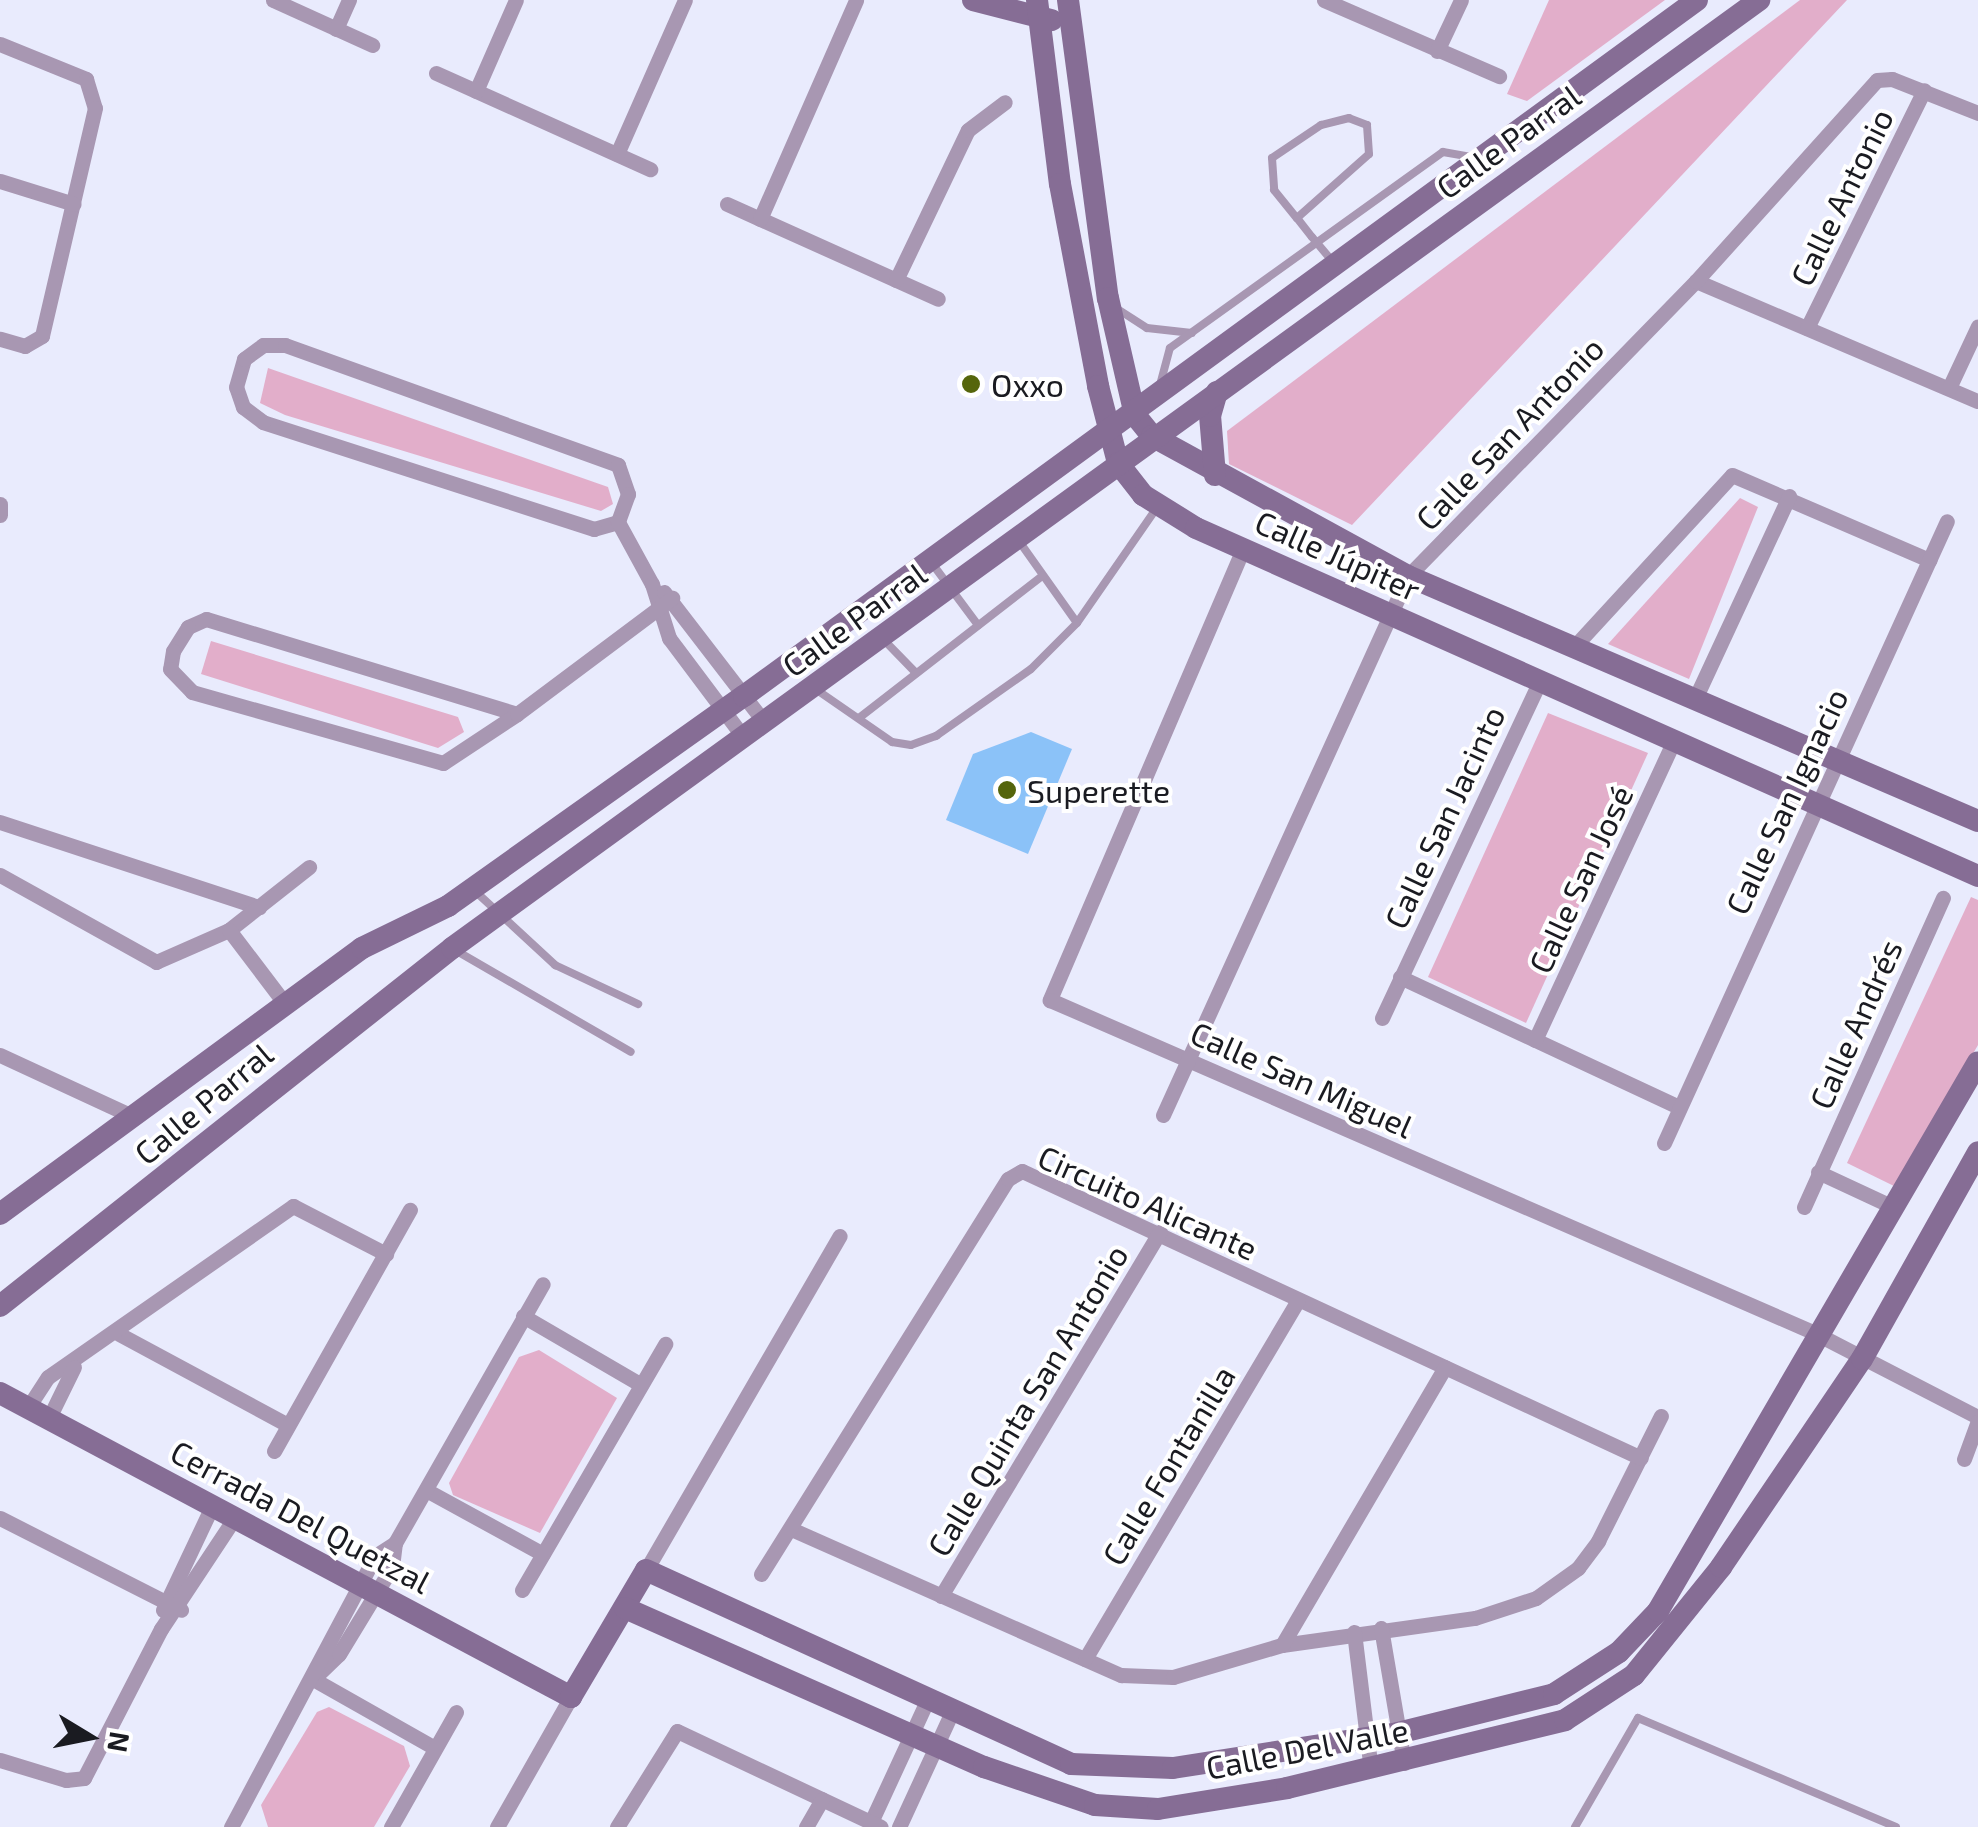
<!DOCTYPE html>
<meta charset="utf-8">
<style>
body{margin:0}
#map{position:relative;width:1978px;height:1827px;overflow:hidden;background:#e9ebfd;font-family:"Exo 2",sans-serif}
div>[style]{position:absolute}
.green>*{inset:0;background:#e2aeca}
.building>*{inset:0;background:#8bc2f8}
.lane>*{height:8px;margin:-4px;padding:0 4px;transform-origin:4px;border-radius:4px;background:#a897b2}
.street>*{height:15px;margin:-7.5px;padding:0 7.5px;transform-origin:7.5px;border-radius:7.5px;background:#a897b2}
.secondary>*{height:22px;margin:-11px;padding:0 11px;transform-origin:11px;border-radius:11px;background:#866d95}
.dots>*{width:28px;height:28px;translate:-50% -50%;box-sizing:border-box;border:5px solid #fff;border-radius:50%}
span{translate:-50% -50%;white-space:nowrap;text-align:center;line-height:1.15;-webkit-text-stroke:8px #fff;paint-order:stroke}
.street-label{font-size:32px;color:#1a1b21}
.poi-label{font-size:32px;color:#1a1b21}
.left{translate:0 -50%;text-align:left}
.north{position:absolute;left:40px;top:1687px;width:100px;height:100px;-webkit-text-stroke:8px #fff;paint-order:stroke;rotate:100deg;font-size:28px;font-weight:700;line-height:40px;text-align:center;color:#1a1b21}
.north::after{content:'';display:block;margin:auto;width:35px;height:45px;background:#1a1b21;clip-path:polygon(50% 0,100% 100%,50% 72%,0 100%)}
</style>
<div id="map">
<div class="green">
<i style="clip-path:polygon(1549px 0,1665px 0,1527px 101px,1507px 94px)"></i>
<i style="clip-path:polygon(1800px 0,1847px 0,1352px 525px,1229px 464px,1227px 431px)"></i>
<i style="clip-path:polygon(268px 368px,608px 487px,613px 504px,601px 511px,285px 415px,260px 403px)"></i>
<i style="clip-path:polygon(1740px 498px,1758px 507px,1689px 679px,1608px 644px)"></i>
<i style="clip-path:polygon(211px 641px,458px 717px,464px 732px,438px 748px,201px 674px)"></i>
<i style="clip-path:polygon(1548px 713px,1648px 753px,1526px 1023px,1428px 977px)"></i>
<i style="clip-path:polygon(1971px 897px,1978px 900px,1978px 1045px,1896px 1187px,1847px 1163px)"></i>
<i style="clip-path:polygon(539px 1350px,617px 1398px,540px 1533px,453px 1495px,449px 1483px,519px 1357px)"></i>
<i style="clip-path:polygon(329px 1707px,404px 1746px,410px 1766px,374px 1827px,268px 1827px,261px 1805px,317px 1712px)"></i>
</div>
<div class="building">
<i style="clip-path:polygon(1031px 732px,1072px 749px,1028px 854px,946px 820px,973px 754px)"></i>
</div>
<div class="lane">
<i style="left:1297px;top:218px;width:96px;rotate:-41.6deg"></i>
<i style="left:1369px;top:154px;width:29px;rotate:-94deg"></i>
<i style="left:1367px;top:125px;width:19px;rotate:-159deg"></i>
<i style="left:1349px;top:118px;width:29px;rotate:166deg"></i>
<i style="left:1321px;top:125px;width:59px;rotate:146deg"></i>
<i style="left:1272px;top:158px;width:32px;rotate:86deg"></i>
<i style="left:1274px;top:190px;width:36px;rotate:51deg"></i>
<i style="left:1297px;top:218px;width:24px;rotate:52deg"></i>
<i style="left:1312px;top:237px;width:31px;rotate:50deg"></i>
<i style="left:1119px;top:310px;width:33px;rotate:33deg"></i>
<i style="left:1147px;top:328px;width:45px;rotate:6.3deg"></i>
<i style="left:1160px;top:385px;width:38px;rotate:-75deg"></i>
<i style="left:1170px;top:348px;width:336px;rotate:-35.7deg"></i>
<i style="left:1443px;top:152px;width:34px;rotate:10deg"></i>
<i style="left:1019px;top:541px;width:100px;rotate:54.7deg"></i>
<i style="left:931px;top:562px;width:79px;rotate:53.3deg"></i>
<i style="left:882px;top:638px;width:49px;rotate:45.8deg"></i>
<i style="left:814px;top:688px;width:95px;rotate:34.7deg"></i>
<i style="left:892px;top:742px;width:19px;rotate:9deg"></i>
<i style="left:911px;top:745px;width:27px;rotate:-20deg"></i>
<i style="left:936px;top:736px;width:116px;rotate:-35.2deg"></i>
<i style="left:1031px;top:669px;width:65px;rotate:-45deg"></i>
<i style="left:1077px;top:623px;width:139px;rotate:-55.3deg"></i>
<i style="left:859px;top:718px;width:232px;rotate:-37.8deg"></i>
<i style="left:476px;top:892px;width:108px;rotate:42.7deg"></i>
<i style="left:555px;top:965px;width:92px;rotate:25.2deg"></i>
<i style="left:455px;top:950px;width:203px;rotate:30.1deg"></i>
<i style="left:1575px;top:1827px;width:126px;rotate:-60deg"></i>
<i style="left:1638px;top:1718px;width:280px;rotate:22.9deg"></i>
</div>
<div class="street">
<i style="left:273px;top:0;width:109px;rotate:24.4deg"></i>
<i style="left:1324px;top:0;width:191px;rotate:23.5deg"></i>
<i style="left:336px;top:29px;width:32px;rotate:-66deg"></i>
<i style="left:0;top:44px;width:93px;rotate:22.1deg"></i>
<i style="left:86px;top:79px;width:30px;rotate:73deg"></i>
<i style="left:95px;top:108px;width:234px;rotate:103.1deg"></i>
<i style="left:42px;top:336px;width:20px;rotate:150deg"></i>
<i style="left:25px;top:346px;width:26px;rotate:-164deg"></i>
<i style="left:1437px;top:51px;width:56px;rotate:-64.8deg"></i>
<i style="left:436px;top:73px;width:235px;rotate:24.2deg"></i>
<i style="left:476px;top:91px;width:99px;rotate:-66.3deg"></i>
<i style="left:617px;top:154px;width:168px;rotate:-66.2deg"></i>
<i style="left:0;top:181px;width:77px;rotate:17.3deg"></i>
<i style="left:727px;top:204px;width:231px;rotate:24.2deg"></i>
<i style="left:760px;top:219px;width:239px;rotate:-66.3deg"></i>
<i style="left:896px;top:280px;width:166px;rotate:-64.4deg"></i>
<i style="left:968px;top:130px;width:46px;rotate:-37.1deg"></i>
<i style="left:1696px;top:281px;width:306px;rotate:23.1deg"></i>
<i style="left:1807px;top:328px;width:265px;rotate:-63.8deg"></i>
<i style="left:1949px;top:388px;width:68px;rotate:-64.9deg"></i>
<i style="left:0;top:504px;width:11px;rotate:90deg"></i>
<i style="left:618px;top:522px;width:25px;rotate:164deg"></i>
<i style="left:594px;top:529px;width:348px;rotate:-162.1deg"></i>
<i style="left:263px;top:422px;width:25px;rotate:-143deg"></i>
<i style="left:243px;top:407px;width:21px;rotate:-109deg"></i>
<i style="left:236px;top:387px;width:29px;rotate:-74deg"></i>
<i style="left:244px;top:359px;width:24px;rotate:-36deg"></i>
<i style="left:263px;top:345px;width:22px"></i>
<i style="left:285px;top:345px;width:354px;rotate:19.8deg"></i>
<i style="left:618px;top:465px;width:31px;rotate:71deg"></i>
<i style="left:628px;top:494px;width:30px;rotate:110deg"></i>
<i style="left:618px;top:522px;width:71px;rotate:61.3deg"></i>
<i style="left:652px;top:584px;width:57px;rotate:72.5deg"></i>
<i style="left:669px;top:638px;width:125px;rotate:53.1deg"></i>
<i style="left:1243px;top:549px;width:491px;rotate:113.2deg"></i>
<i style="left:1050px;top:1000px;width:834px;rotate:23.52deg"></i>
<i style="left:1815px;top:1333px;width:183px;rotate:27.3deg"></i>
<i style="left:664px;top:592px;width:165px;rotate:52.4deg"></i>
<i style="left:1572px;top:649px;width:236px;rotate:-47.4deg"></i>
<i style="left:1732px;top:475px;width:215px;rotate:23.3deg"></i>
<i style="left:1694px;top:701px;width:226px;rotate:-65.1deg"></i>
<i style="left:517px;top:714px;width:325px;rotate:-163deg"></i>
<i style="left:206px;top:619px;width:20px;rotate:156deg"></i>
<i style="left:188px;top:627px;width:28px;rotate:122deg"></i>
<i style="left:173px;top:651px;width:18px;rotate:99deg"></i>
<i style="left:170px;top:669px;width:32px;rotate:46deg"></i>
<i style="left:192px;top:692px;width:261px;rotate:15.8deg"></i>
<i style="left:443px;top:763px;width:89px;rotate:-33.5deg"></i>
<i style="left:517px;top:714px;width:194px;rotate:-36.8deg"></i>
<i style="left:0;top:822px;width:273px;rotate:18.2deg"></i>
<i style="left:0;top:875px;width:179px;rotate:29.1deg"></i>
<i style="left:156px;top:962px;width:80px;rotate:-23.7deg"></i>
<i style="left:229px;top:930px;width:102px;rotate:-38.2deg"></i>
<i style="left:229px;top:930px;width:94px;rotate:52.8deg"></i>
<i style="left:1400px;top:977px;width:308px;rotate:25deg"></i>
<i style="left:1382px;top:1018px;width:373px;rotate:-64.9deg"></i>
<i style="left:1535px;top:1040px;width:331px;rotate:-65.1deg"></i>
<i style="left:0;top:1055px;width:148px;rotate:24.8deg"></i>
<i style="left:1163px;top:1115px;width:592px;rotate:-65.56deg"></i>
<i style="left:1408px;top:576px;width:412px;rotate:-45.7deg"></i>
<i style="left:1696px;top:281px;width:270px;rotate:-48deg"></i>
<i style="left:1877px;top:80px;width:15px;rotate:-4deg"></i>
<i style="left:1892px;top:79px;width:92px;rotate:21.6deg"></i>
<i style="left:1664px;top:1143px;width:683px;rotate:-65.54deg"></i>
<i style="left:1818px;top:1172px;width:83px;rotate:25deg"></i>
<i style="left:1804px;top:1207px;width:339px;rotate:-65.8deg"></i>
<i style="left:523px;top:1316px;width:135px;rotate:30.2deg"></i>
<i style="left:119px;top:1334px;width:192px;rotate:28.3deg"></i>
<i style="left:27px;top:1409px;width:38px;rotate:-57deg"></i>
<i style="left:48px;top:1377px;width:299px;rotate:-34.9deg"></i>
<i style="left:293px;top:1206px;width:105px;rotate:27.3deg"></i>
<i style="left:48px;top:1420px;width:59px;rotate:-63.9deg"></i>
<i style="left:274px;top:1451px;width:277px;rotate:-60.6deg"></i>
<i style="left:1964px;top:1459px;width:40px;rotate:-69.8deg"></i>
<i style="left:426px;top:1490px;width:133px;rotate:28.7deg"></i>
<i style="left:0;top:1518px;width:203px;rotate:26.9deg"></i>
<i style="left:791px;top:1529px;width:361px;rotate:23.9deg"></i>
<i style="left:1121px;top:1675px;width:52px;rotate:2.2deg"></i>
<i style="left:1173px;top:1677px;width:114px;rotate:-16.4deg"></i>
<i style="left:1282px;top:1645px;width:195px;rotate:-8deg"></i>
<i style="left:1475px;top:1618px;width:64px;rotate:-18.2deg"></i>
<i style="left:1536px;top:1598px;width:52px;rotate:-35.5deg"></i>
<i style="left:1578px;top:1568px;width:34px;rotate:-53deg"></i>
<i style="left:1598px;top:1541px;width:140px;rotate:-63.3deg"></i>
<i style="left:646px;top:1570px;width:386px;rotate:-59.9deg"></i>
<i style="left:761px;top:1574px;width:466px;rotate:-58deg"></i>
<i style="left:1008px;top:1179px;width:16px;rotate:-30deg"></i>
<i style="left:1022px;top:1171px;width:682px;rotate:24.87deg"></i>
<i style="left:522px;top:1590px;width:285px;rotate:-59.8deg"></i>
<i style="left:941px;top:1596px;width:425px;rotate:-59deg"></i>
<i style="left:163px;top:1610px;width:117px;rotate:-64.7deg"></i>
<i style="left:1381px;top:1628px;width:137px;rotate:80.3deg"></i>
<i style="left:1354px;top:1632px;width:139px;rotate:83deg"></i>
<i style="left:1282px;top:1645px;width:322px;rotate:-59.6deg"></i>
<i style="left:1085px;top:1659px;width:417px;rotate:-59.3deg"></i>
<i style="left:313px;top:1679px;width:36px;rotate:-44deg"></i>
<i style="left:339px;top:1654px;width:102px;rotate:-58.7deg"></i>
<i style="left:392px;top:1567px;width:24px;rotate:-83deg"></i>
<i style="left:395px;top:1543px;width:298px;rotate:-60.3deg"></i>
<i style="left:313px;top:1679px;width:140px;rotate:29.5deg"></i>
<i style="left:0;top:1760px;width:69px;rotate:16.9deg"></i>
<i style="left:66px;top:1780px;width:18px;rotate:-6deg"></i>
<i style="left:84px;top:1778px;width:168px;rotate:-62.7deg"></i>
<i style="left:161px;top:1629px;width:134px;rotate:-56.5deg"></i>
<i style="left:871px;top:1822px;width:131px;rotate:-65.2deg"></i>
<i style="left:231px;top:1827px;width:307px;rotate:-62deg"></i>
<i style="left:375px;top:1556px;width:24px;rotate:-33deg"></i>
<i style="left:391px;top:1827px;width:132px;rotate:-60.5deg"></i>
<i style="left:497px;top:1827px;width:150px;rotate:-60.4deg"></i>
<i style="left:617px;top:1827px;width:113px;rotate:-58deg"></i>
<i style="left:677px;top:1731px;width:225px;rotate:25.2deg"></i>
<i style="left:806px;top:1827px;width:32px;rotate:-60deg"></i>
<i style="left:899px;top:1827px;width:124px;rotate:-65.3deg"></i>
</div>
<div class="secondary">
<i style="left:973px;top:0;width:81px;rotate:14.4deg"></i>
<i style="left:1037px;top:0;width:185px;rotate:82.9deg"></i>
<i style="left:1060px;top:184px;width:206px;rotate:79.3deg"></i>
<i style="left:1098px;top:386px;width:80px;rotate:75.4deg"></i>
<i style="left:1118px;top:463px;width:41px;rotate:52deg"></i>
<i style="left:1143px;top:495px;width:62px;rotate:31.9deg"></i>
<i style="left:1196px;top:528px;width:856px;rotate:23.99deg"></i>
<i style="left:1068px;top:0;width:301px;rotate:82.4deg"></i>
<i style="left:1108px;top:298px;width:120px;rotate:77deg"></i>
<i style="left:1135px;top:415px;width:27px;rotate:51deg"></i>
<i style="left:1152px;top:436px;width:292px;rotate:28.7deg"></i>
<i style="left:1408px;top:576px;width:620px;rotate:23.26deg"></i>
<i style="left:1215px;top:475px;width:59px;rotate:-94.8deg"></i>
<i style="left:1210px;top:416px;width:25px;rotate:-74deg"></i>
<i style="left:0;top:1214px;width:449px;rotate:-36.3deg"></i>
<i style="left:362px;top:948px;width:96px;rotate:-26deg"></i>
<i style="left:448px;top:906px;width:363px;rotate:-35.4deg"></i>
<i style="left:744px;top:696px;width:1180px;rotate:-36.14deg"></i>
<i style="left:0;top:1306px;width:577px;rotate:-38.38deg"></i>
<i style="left:452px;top:948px;width:1615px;rotate:-35.95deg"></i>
<i style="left:0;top:1393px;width:647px;rotate:28.03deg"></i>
<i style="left:571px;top:1697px;width:147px;rotate:-59.4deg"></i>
<i style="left:646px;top:1570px;width:467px;rotate:24.5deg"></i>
<i style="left:1071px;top:1764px;width:102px;rotate:2.2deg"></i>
<i style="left:1173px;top:1768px;width:228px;rotate:-8.8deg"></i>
<i style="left:1398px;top:1733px;width:161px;rotate:-14deg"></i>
<i style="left:1554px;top:1694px;width:77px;rotate:-32.9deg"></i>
<i style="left:1619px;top:1652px;width:57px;rotate:-46.4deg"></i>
<i style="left:1658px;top:1611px;width:635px;rotate:-59.76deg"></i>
<i style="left:625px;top:1608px;width:393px;rotate:23.9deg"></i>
<i style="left:984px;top:1767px;width:117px;rotate:18.9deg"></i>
<i style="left:1095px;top:1805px;width:63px;rotate:3.6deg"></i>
<i style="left:1158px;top:1809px;width:131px;rotate:-9.2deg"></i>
<i style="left:1287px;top:1788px;width:286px;rotate:-13.7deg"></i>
<i style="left:1565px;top:1720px;width:82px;rotate:-33.1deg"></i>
<i style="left:1634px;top:1675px;width:139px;rotate:-51.1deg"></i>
<i style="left:1721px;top:1567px;width:251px;rotate:-55.9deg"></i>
<i style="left:1862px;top:1359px;width:237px;rotate:-60.7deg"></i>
</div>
<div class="dots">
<i style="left:971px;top:384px;background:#55650c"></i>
<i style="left:1007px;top:790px;background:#55650c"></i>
</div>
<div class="street-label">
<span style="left:1508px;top:141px;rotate:-36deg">Calle Parral</span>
<span style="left:1841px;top:197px;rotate:-64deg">Calle Antonio</span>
<span style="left:1509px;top:433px;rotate:-46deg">Calle San Antonio</span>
<span style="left:1338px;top:555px;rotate:24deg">Calle Júpiter</span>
<span style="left:854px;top:619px;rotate:-36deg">Calle Parral</span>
<span style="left:1786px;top:801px;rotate:-65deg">Calle San Ignacio</span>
<span style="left:1444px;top:817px;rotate:-65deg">Calle San Jacinto</span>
<span style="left:1580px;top:879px;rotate:-65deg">Calle San José</span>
<span style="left:1855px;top:1024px;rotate:-66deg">Calle Andrés</span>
<span style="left:1302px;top:1079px;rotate:24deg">Calle San Miguel</span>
<span style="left:203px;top:1103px;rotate:-40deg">Calle Parral</span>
<span style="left:1148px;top:1202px;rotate:24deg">Circuito Alicante</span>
<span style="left:1027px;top:1400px;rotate:-59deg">Calle Quinta San Antonio</span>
<span style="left:1168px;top:1465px;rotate:-59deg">Calle Fontanilla</span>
<span style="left:301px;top:1516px;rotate:28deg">Cerrada Del Quetzal</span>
<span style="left:1307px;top:1748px;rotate:-11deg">Calle Del Valle</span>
</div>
<div class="poi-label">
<span class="left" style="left:991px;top:384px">Oxxo</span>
<span class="left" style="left:1027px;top:790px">Superette</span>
</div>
<div class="north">N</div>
</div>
